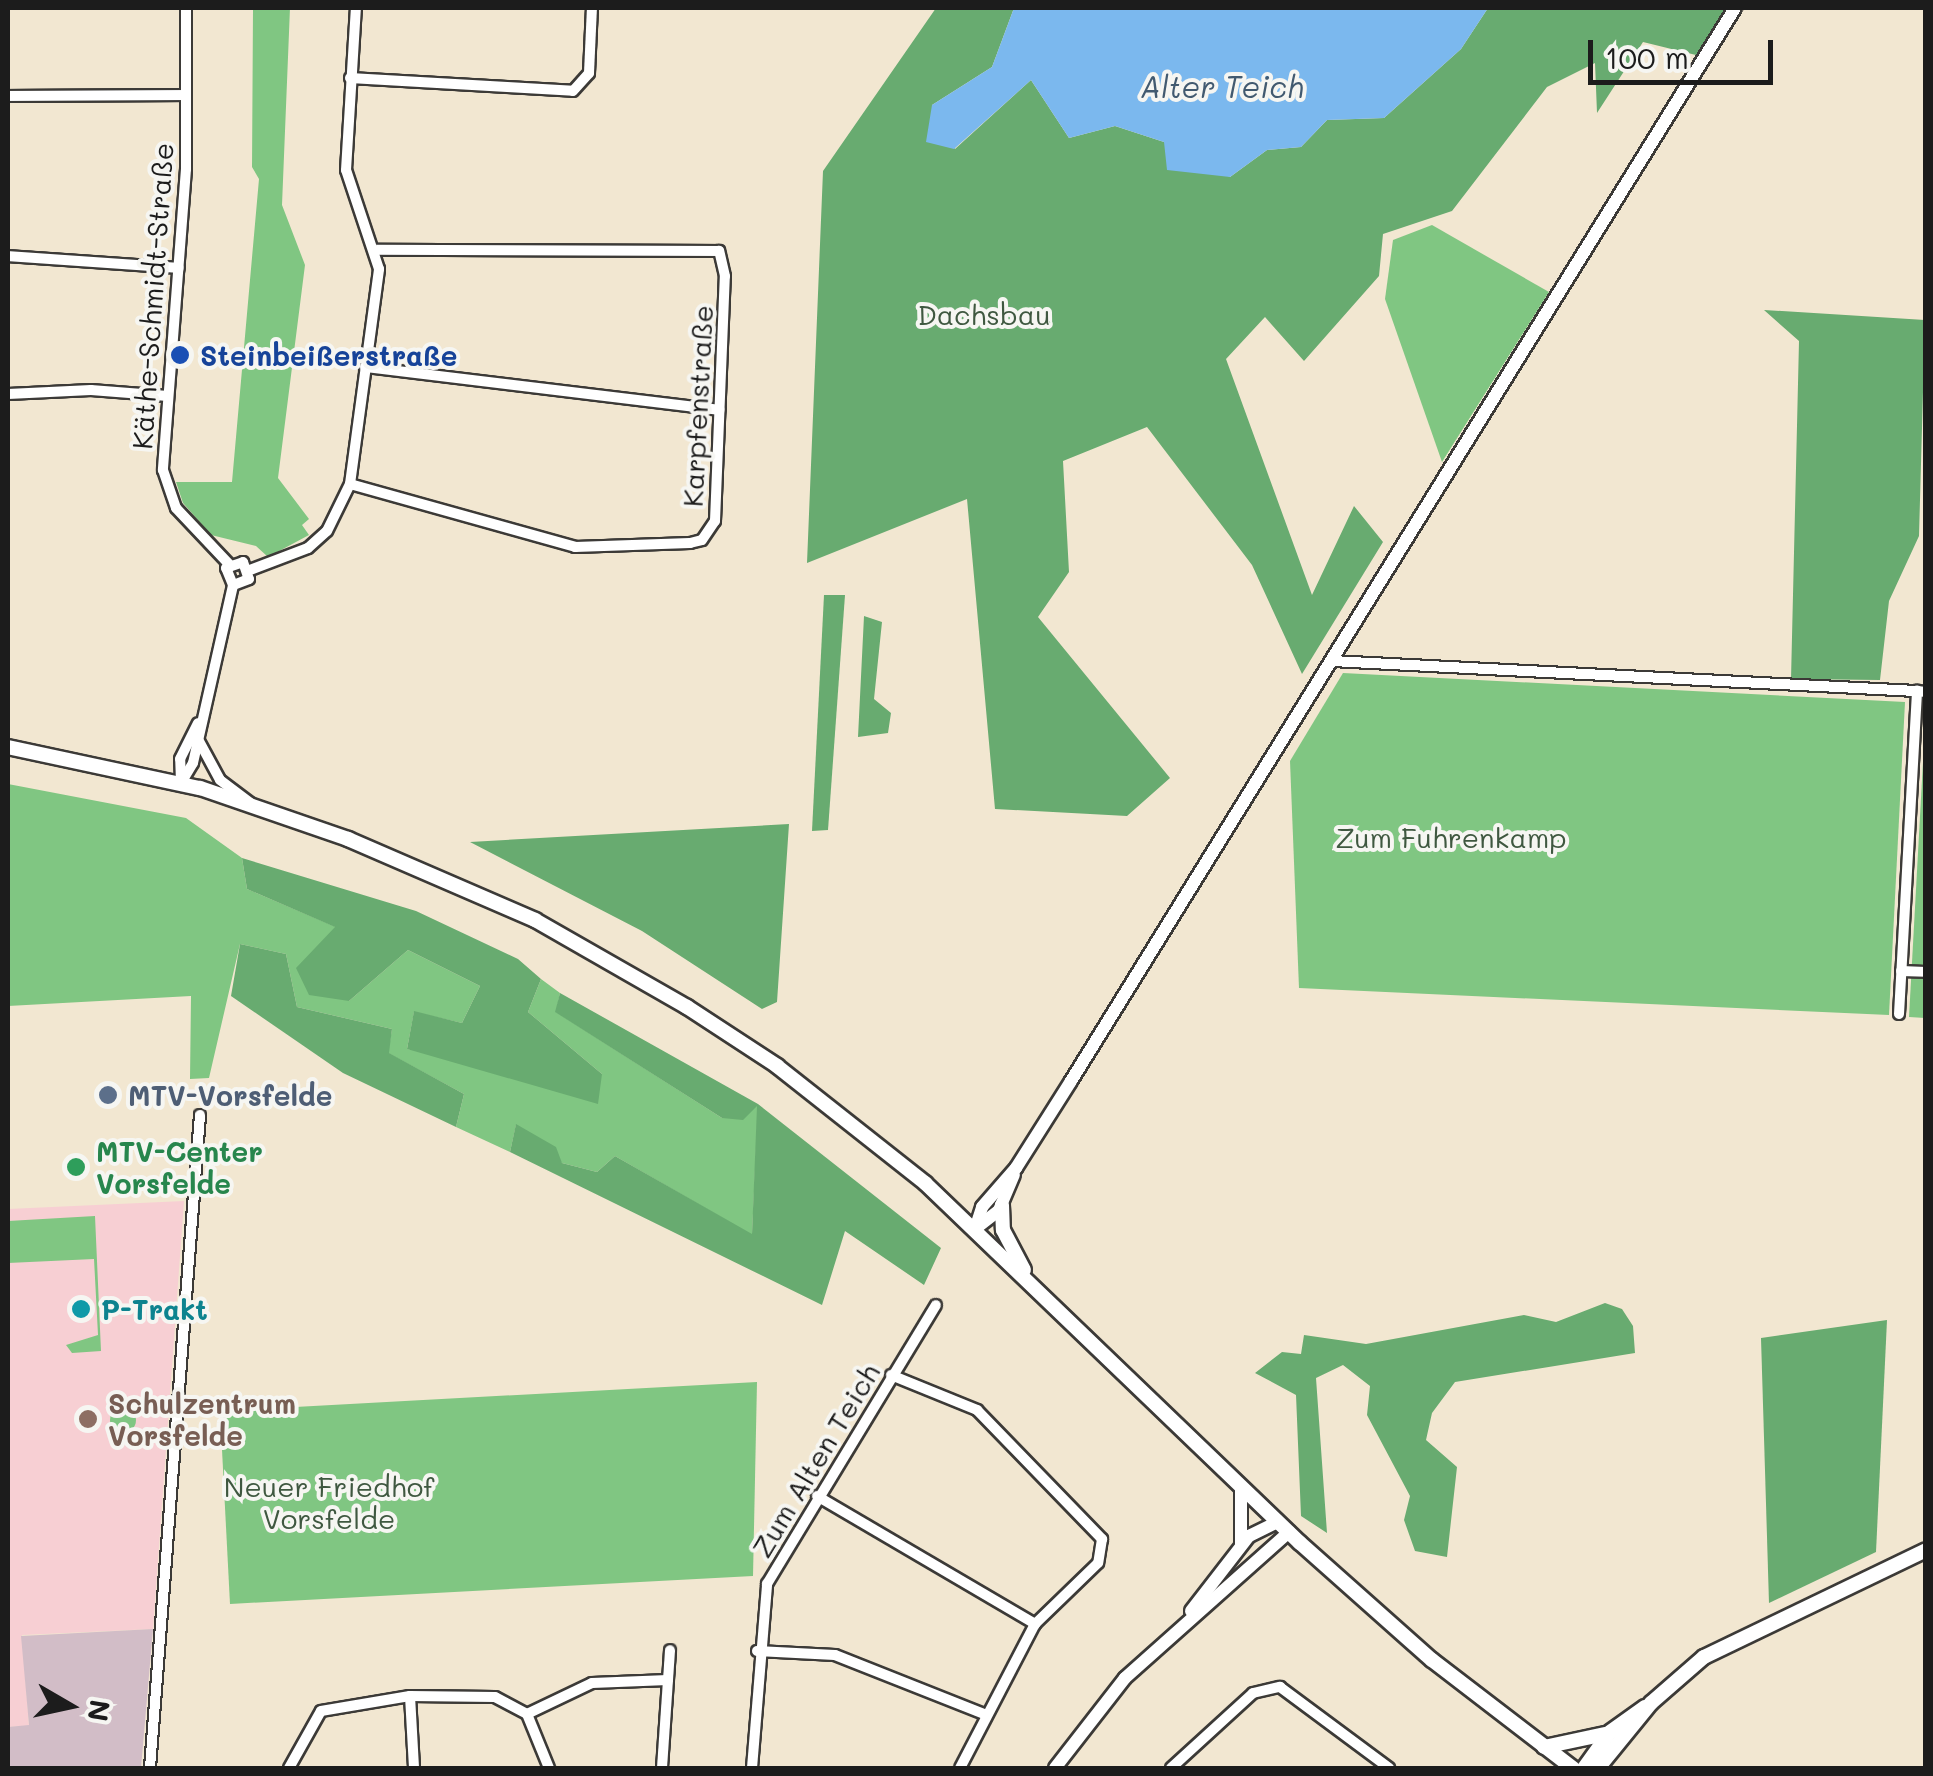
<!DOCTYPE html>
<meta charset="utf-8">
<style>
body{margin:0}
#map{position:relative;width:1933px;height:1776px;overflow:hidden;background:#f2e7d1;font-family:Mali,sans-serif}
div>[style]{position:absolute}
.built>*{inset:0;background:#f7cfd3}
.industrial>*{inset:0;background:#d2bdc7}
.green>*{inset:0;background:#80c682}
.round{border-radius:50%}
.forest>*{inset:0;background:#68ab70}
.water>*{inset:0;background:#7bb8ee}
.roads{filter:drop-shadow(2px 0 #3c3a37) drop-shadow(-2px 0 #3c3a37) drop-shadow(0 2px #3c3a37) drop-shadow(0 -2px #3c3a37)}
.minor>*{height:10px;margin:-5px;padding:0 5px;transform-origin:5px;border-radius:5px;background:#fff}
.tertiary>*{height:12px;margin:-6px;padding:0 6px;transform-origin:6px;border-radius:6px;background:#fff}
.secondary>*{height:14px;margin:-7px;padding:0 7px;transform-origin:7px;border-radius:7px;background:#fff}
.dots>*{width:28px;height:28px;translate:-50% -50%;box-sizing:border-box;border:5px solid #f6f6f2;border-radius:50%}
span{translate:-50% -50%;white-space:nowrap;text-align:center;line-height:1.15;-webkit-text-stroke:8px #f6f6f2;paint-order:stroke}
.street-label{font-size:28px;color:#1c1c1c}
.park-label{font-size:28px;color:#3f5840}
.transit-label{font-size:28px;color:#164399;font-weight:700}
.left{translate:0 -50%;text-align:left}
.service-label{font-size:28px;color:#4e5e75;font-weight:700}
.leisure-label{font-size:28px;color:#27864d;font-weight:700}
.culture-label{font-size:28px;color:#0d838f;font-weight:700}
.education-label{font-size:28px;color:#785e54;font-weight:700}
.water-label{font-size:30px;color:#425a70;font-style:italic}
.frame{position:absolute;inset:0;border:10px solid #1c1c1c;pointer-events:none}
.north{position:absolute;left:20px;top:1656px;width:100px;height:100px;-webkit-text-stroke:8px #f6f6f2;paint-order:stroke;rotate:99deg;font-size:28px;font-weight:700;line-height:40px;text-align:center;color:#1c1c1c}
.north::after{content:'';display:block;margin:auto;width:35px;height:45px;background:#1c1c1c;clip-path:polygon(50% 0,100% 100%,50% 72%,0 100%)}
.scale{position:absolute;left:1588px;top:40px;width:185px;height:45px;box-sizing:border-box;border:5px solid #1c1c1c;border-top:0;padding-left:12px;font-size:30px;line-height:35px;white-space:nowrap;color:#1c1c1c;-webkit-text-stroke:8px #f6f6f2;paint-order:stroke}
</style>
<div id="map">
<div class="built">
<i style="clip-path:polygon(184px 1201px,153px 1629px,22px 1635px,29px 1726px,8px 1727px,8px 1209px)"></i>
</div>
<div class="industrial">
<i style="clip-path:polygon(153px 1629px,141px 1768px,8px 1768px,8px 1727px,29px 1725px,21px 1636px)"></i>
</div>
<div class="green">
<i style="clip-path:polygon(253px 8px,290px 8px,282px 205px,305px 265px,278px 478px,309px 519px,302px 525px,309px 535px,268px 557px,256px 546px,211px 535px,183px 503px,176px 482px,232px 482px,259px 179px,252px 167px)"></i>
<i style="clip-path:polygon(1432px 225px,1549px 292px,1442px 462px,1385px 299px,1393px 240px)"></i>
<i style="clip-path:polygon(1343px 673px,1905px 702px,1889px 1015px,1299px 988px,1290px 761px)"></i>
<i style="clip-path:polygon(1925px 725px,1925px 1018px,1909px 1017px)"></i>
<i style="clip-path:polygon(8px 784px,186px 818px,242px 858px,247px 889px,336px 927px,349px 1001px,408px 950px,480px 986px,462px 1023px,414px 1012px,407px 1049px,602px 1074px,528px 1012px,541px 979px,560px 993px,556px 1012px,722px 1118px,758px 1104px,752px 1235px,615px 1156px,597px 1172px,562px 1163px,516px 1125px,510px 1152px,456px 1127px,464px 1094px,388px 1053px,392px 1029px,297px 1007px,286px 954px,240px 944px,209px 1078px,190px 1079px,191px 996px,8px 1006px)"></i>
<i style="clip-path:polygon(95px 1216px,101px 1351px,72px 1353px,66px 1345px,98px 1335px,94px 1259px,8px 1263px,8px 1221px)"></i>
<i style="clip-path:polygon(757px 1382px,753px 1576px,230px 1604px,220px 1411px)"></i>
<i class="round" style="left:110px;top:1407px;width:26px;height:26px"></i>
</div>
<div class="forest">
<i style="clip-path:polygon(936px 8px,1014px 8px,992px 67px,932px 105px,955px 149px,1031px 80px,1069px 138px,1115px 126px,1164px 142px,1230px 177px,1267px 150px,1301px 147px,1327px 120px,1384px 118px,1461px 49px,1488px 8px,1730px 8px,1700px 56px,1643px 42px,1597px 113px,1595px 63px,1547px 87px,1452px 211px,1383px 234px,1379px 276px,1304px 361px,1265px 317px,1226px 359px,1312px 595px,1354px 506px,1383px 542px,1302px 674px,1252px 565px,1147px 427px,1063px 461px,1069px 572px,1038px 617px,1170px 778px,1127px 816px,995px 809px,967px 499px,807px 563px,823px 171px)"></i>
<i style="clip-path:polygon(1764px 310px,1925px 320px,1919px 536px,1889px 601px,1880px 680px,1791px 679px,1799px 341px)"></i>
<i style="clip-path:polygon(824px 595px,845px 595px,828px 830px,812px 831px)"></i>
<i style="clip-path:polygon(864px 616px,882px 622px,874px 699px,891px 713px,888px 733px,858px 737px)"></i>
<i style="clip-path:polygon(789px 824px,777px 1002px,762px 1009px,642px 931px,470px 842px)"></i>
<i style="clip-path:polygon(242px 858px,416px 911px,518px 959px,541px 979px,528px 1012px,602px 1074px,598px 1104px,407px 1049px,414px 1011px,462px 1023px,480px 986px,408px 950px,349px 1001px,309px 995px,296px 968px,335px 927px,247px 889px)"></i>
<i style="clip-path:polygon(240px 944px,286px 954px,297px 1007px,392px 1029px,389px 1053px,464px 1094px,456px 1127px,343px 1073px,231px 996px)"></i>
<i style="clip-path:polygon(560px 993px,758px 1104px,941px 1248px,924px 1285px,845px 1231px,822px 1305px,510px 1152px,516px 1124px,556px 1147px,562px 1163px,597px 1172px,615px 1156px,752px 1234px,757px 1106px,743px 1120px,722px 1118px,555px 1012px)"></i>
<i style="clip-path:polygon(1605px 1303px,1622px 1309px,1633px 1326px,1635px 1353px,1455px 1382px,1432px 1413px,1426px 1440px,1457px 1467px,1447px 1557px,1415px 1551px,1404px 1520px,1410px 1496px,1367px 1415px,1370px 1386px,1343px 1365px,1316px 1378px,1327px 1533px,1301px 1516px,1296px 1395px,1255px 1373px,1282px 1352px,1301px 1354px,1304px 1335px,1366px 1344px,1524px 1315px,1556px 1322px)"></i>
<i style="clip-path:polygon(1887px 1320px,1876px 1552px,1769px 1603px,1761px 1338px)"></i>
</div>
<div class="water">
<i style="clip-path:polygon(1014px 8px,1488px 8px,1461px 49px,1384px 118px,1327px 120px,1301px 147px,1267px 150px,1230px 177px,1167px 170px,1164px 142px,1115px 126px,1069px 138px,1031px 80px,954px 149px,926px 142px,932px 105px,992px 67px)"></i>
</div>
<div class="roads">
<div class="minor">
<i style="left:186px;top:8px;width:161px;rotate:90deg"></i>
<i style="left:186px;top:169px;width:302px;rotate:94.4deg"></i>
<i style="left:163px;top:470px;width:40px;rotate:71.1deg"></i>
<i style="left:176px;top:508px;width:77px;rotate:46.6deg"></i>
<i style="left:350px;top:78px;width:223px;rotate:3.3deg"></i>
<i style="left:573px;top:91px;width:24px;rotate:-48deg"></i>
<i style="left:589px;top:73px;width:65px;rotate:-87.4deg"></i>
<i style="left:8px;top:96px;width:177px;rotate:-0.3deg"></i>
<i style="left:8px;top:256px;width:171px;rotate:4deg"></i>
<i style="left:365px;top:367px;width:357px;rotate:6.9deg"></i>
<i style="left:8px;top:394px;width:83px;rotate:-2.8deg"></i>
<i style="left:91px;top:390px;width:77px;rotate:4.5deg"></i>
<i style="left:350px;top:484px;width:234px;rotate:15.6deg"></i>
<i style="left:575px;top:547px;width:115px;rotate:-2deg"></i>
<i style="left:690px;top:543px;width:12px;rotate:-14deg"></i>
<i style="left:702px;top:540px;width:23px;rotate:-56deg"></i>
<i style="left:715px;top:521px;width:245px;rotate:-87.7deg"></i>
<i style="left:725px;top:276px;width:26px;rotate:-103deg"></i>
<i style="left:719px;top:251px;width:342px;rotate:-179.8deg"></i>
<i style="left:250px;top:570px;width:62px;rotate:-20.8deg"></i>
<i style="left:308px;top:548px;width:25px;rotate:-42deg"></i>
<i style="left:327px;top:531px;width:52px;rotate:-63.9deg"></i>
<i style="left:350px;top:484px;width:217px;rotate:-82.3deg"></i>
<i style="left:379px;top:269px;width:104px;rotate:-108.4deg"></i>
<i style="left:346px;top:170px;width:162px;rotate:-86.5deg"></i>
<i style="left:1332px;top:661px;width:586px;rotate:2.94deg"></i>
<i style="left:199px;top:741px;width:44px;rotate:61.7deg"></i>
<i style="left:220px;top:780px;width:39px;rotate:37deg"></i>
<i style="left:181px;top:782px;width:23px;rotate:-92deg"></i>
<i style="left:180px;top:759px;width:40px;rotate:-63.4deg"></i>
<i style="left:181px;top:783px;width:23px;rotate:-59deg"></i>
<i style="left:193px;top:763px;width:182px;rotate:-77.3deg"></i>
<i style="left:233px;top:585px;width:18px;rotate:-112deg"></i>
<i style="left:226px;top:568px;width:18px;rotate:-19deg"></i>
<i style="left:243px;top:562px;width:18px;rotate:71deg"></i>
<i style="left:249px;top:579px;width:17px;rotate:159deg"></i>
<i style="left:1901px;top:971px;width:25px;rotate:2deg"></i>
<i style="left:1899px;top:1014px;width:324px;rotate:-86.8deg"></i>
<i style="left:1917px;top:691px;width:9px;rotate:6deg"></i>
<i style="left:891px;top:1375px;width:93px;rotate:22.1deg"></i>
<i style="left:977px;top:1410px;width:180px;rotate:45.9deg"></i>
<i style="left:1102px;top:1539px;width:24px;rotate:99deg"></i>
<i style="left:1098px;top:1563px;width:88px;rotate:135.9deg"></i>
<i style="left:1035px;top:1624px;width:162px;rotate:117.5deg"></i>
<i style="left:817px;top:1496px;width:253px;rotate:30.4deg"></i>
<i style="left:757px;top:1651px;width:78px;rotate:2.9deg"></i>
<i style="left:835px;top:1655px;width:160px;rotate:21.6deg"></i>
<i style="left:410px;top:1696px;width:72px;rotate:86.8deg"></i>
<i style="left:527px;top:1714px;width:72px;rotate:-25.5deg"></i>
<i style="left:592px;top:1683px;width:76px;rotate:-2.3deg"></i>
<i style="left:150px;top:1768px;width:655px;rotate:-85.62deg"></i>
<i style="left:289px;top:1768px;width:65px;rotate:-60.7deg"></i>
<i style="left:321px;top:1711px;width:90px;rotate:-9.6deg"></i>
<i style="left:410px;top:1696px;width:85px;rotate:0.7deg"></i>
<i style="left:495px;top:1697px;width:36px;rotate:28deg"></i>
<i style="left:527px;top:1714px;width:58px;rotate:67.8deg"></i>
<i style="left:662px;top:1768px;width:118px;rotate:-86.1deg"></i>
<i style="left:752px;top:1768px;width:185px;rotate:-85.3deg"></i>
<i style="left:767px;top:1584px;width:326px;rotate:-58.8deg"></i>
<i style="left:1171px;top:1768px;width:111px;rotate:-42.4deg"></i>
<i style="left:1253px;top:1693px;width:28px;rotate:-13deg"></i>
<i style="left:1280px;top:1687px;width:136px;rotate:36.6deg"></i>
</div>
<div class="tertiary">
<i style="left:975px;top:1229px;width:23px;rotate:-72deg"></i>
<i style="left:982px;top:1207px;width:52px;rotate:-48.9deg"></i>
<i style="left:1016px;top:1168px;width:103px;rotate:-57.7deg"></i>
<i style="left:1071px;top:1081px;width:1262px;rotate:-58.25deg"></i>
<i style="left:975px;top:1229px;width:31px;rotate:-38deg"></i>
<i style="left:999px;top:1210px;width:38px;rotate:-67deg"></i>
<i style="left:1241px;top:1544px;width:57px;rotate:-90deg"></i>
<i style="left:1191px;top:1611px;width:95px;rotate:-52.3deg"></i>
<i style="left:1249px;top:1536px;width:32px;rotate:-26deg"></i>
<i style="left:1055px;top:1768px;width:114px;rotate:-52.1deg"></i>
<i style="left:1125px;top:1678px;width:220px;rotate:-41.7deg"></i>
</div>
<div class="secondary">
<i style="left:8px;top:747px;width:196px;rotate:12.1deg"></i>
<i style="left:200px;top:788px;width:157px;rotate:19deg"></i>
<i style="left:348px;top:839px;width:204px;rotate:23.4deg"></i>
<i style="left:535px;top:920px;width:175px;rotate:29.8deg"></i>
<i style="left:687px;top:1007px;width:108px;rotate:33.2deg"></i>
<i style="left:777px;top:1066px;width:189px;rotate:38.3deg"></i>
<i style="left:925px;top:1183px;width:520px;rotate:43.83deg"></i>
<i style="left:1300px;top:1543px;width:176px;rotate:41.6deg"></i>
<i style="left:1432px;top:1660px;width:178px;rotate:37.5deg"></i>
<i style="left:1002px;top:1205px;width:25px;rotate:88deg"></i>
<i style="left:1003px;top:1230px;width:45px;rotate:62.3deg"></i>
<i style="left:1544px;top:1747px;width:62px;rotate:-12deg"></i>
<i style="left:1584px;top:1768px;width:44px;rotate:-54.2deg"></i>
<i style="left:1610px;top:1732px;width:43px;rotate:-35.5deg"></i>
<i style="left:1598px;top:1768px;width:84px;rotate:-50.8deg"></i>
<i style="left:1651px;top:1703px;width:70px;rotate:-41deg"></i>
<i style="left:1704px;top:1657px;width:246px;rotate:-25.7deg"></i>
</div>
</div>
<div class="dots">
<i style="left:180px;top:355px;background:#1a4fb4"></i>
<i style="left:108px;top:1095px;background:#5c6f8a"></i>
<i style="left:76px;top:1167px;background:#2e9e5b"></i>
<i style="left:81px;top:1309px;background:#0f9aa8"></i>
<i style="left:88px;top:1419px;background:#8d6e63"></i>
</div>
<div class="street-label">
<span style="left:152px;top:296px;rotate:-86deg">Käthe-Schmidt-Straße</span>
<span style="left:697px;top:406px;rotate:-87deg">Karpfenstraße</span>
<span style="left:815px;top:1460px;rotate:-59deg">Zum Alten Teich</span>
</div>
<div class="park-label">
<span style="left:984px;top:314px">Dachsbau</span>
<span style="left:1451px;top:837px">Zum Fuhrenkamp</span>
<span style="left:329px;top:1502px">Neuer Friedhof<br>Vorsfelde</span>
</div>
<div class="transit-label">
<span class="left" style="left:200px;top:355px">Steinbeißerstraße</span>
</div>
<div class="service-label">
<span class="left" style="left:128px;top:1095px">MTV-Vorsfelde</span>
</div>
<div class="leisure-label">
<span class="left" style="left:96px;top:1167px">MTV-Center<br>Vorsfelde</span>
</div>
<div class="culture-label">
<span class="left" style="left:101px;top:1309px">P-Trakt</span>
</div>
<div class="education-label">
<span class="left" style="left:108px;top:1419px">Schulzentrum<br>Vorsfelde</span>
</div>
<div class="water-label">
<span style="left:1222px;top:86px">Alter Teich</span>
</div>
<div class="frame"></div>
<div class="north">N</div>
<div class="scale">100 m</div>
</div>
